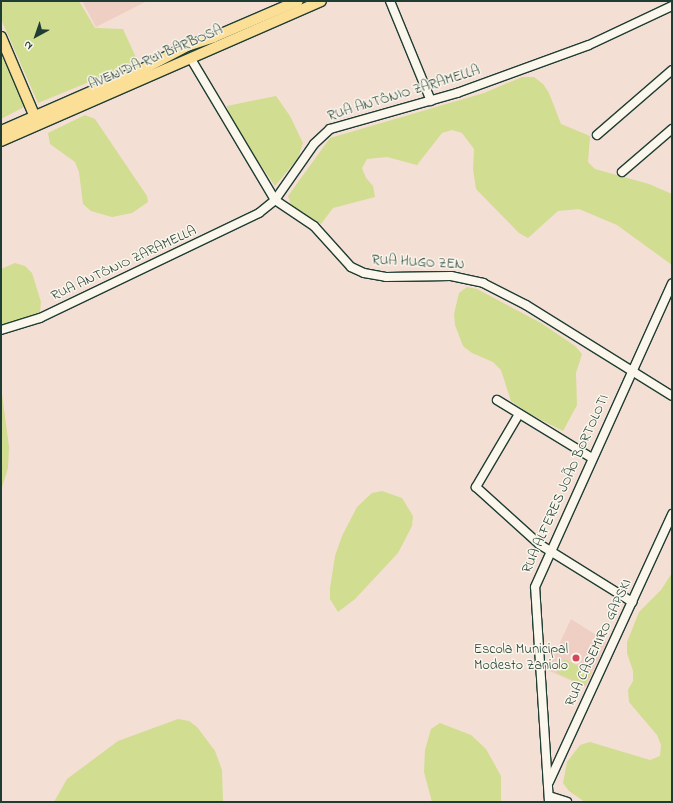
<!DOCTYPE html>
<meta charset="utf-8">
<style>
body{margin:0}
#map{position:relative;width:673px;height:803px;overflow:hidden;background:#f4dfd4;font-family:"Indie Flower",sans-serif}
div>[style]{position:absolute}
.built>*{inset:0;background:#efcec4}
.green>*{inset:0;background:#d1dd90}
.roads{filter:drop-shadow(1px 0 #1f3d34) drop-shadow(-1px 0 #1f3d34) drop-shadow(0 1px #1f3d34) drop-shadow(0 -1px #1f3d34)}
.minor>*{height:8px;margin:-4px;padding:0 4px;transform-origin:4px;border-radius:4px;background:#fbf7ec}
.major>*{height:10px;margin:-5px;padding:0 5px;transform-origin:5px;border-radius:5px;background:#fbdf96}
.dots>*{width:11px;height:11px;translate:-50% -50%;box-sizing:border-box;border:2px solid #fbf7ec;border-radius:50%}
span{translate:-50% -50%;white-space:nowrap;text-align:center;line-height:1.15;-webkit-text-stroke:3px #fbf7ec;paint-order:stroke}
.street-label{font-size:14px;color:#1f3d34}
.poi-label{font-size:14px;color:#1f3d34}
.right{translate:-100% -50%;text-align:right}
.frame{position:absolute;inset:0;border:2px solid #1f3d34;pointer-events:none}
.north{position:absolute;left:16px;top:16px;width:40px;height:40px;-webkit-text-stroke:3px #fbf7ec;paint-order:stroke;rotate:220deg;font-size:11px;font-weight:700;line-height:16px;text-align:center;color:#1f3d34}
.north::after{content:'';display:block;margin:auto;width:14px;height:18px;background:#1f3d34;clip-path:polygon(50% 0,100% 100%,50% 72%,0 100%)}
</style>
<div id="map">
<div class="built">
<i style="clip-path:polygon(82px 1px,147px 1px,96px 27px)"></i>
<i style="clip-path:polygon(571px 619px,607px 642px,586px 687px,547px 670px)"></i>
</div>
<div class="green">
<i style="clip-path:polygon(1px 1px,79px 1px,95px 28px,123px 29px,138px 62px,38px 103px,1px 19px)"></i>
<i style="clip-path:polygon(1px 53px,24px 107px,1px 119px)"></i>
<i style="clip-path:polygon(522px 77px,534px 77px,543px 84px,549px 93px,561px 124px,590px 136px,588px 162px,595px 169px,649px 184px,672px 194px,672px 265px,617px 225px,579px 209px,558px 211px,528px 238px,519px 233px,476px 189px,473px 169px,474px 149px,462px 133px,452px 130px,442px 133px,417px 165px,387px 157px,367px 159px,362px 168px,366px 178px,373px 186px,375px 197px,333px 208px,321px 224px,291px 205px,288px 196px,330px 138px,484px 93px)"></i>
<i style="clip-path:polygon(276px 96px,290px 116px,303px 143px,298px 158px,275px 186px,230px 120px,227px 106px)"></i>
<i style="clip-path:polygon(85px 115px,95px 119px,147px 196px,148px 202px,132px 213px,112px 217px,91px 211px,83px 204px,79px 172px,75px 162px,50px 144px,48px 133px)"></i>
<i style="clip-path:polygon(15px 263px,25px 266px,32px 273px,41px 302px,40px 312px,12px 324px,1px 326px,1px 269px)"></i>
<i style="clip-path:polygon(467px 287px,477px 289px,541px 323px,575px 346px,582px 354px,576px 373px,577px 405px,563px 431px,528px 413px,511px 401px,501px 370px,493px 362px,472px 353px,463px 346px,455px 325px,454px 314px,459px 293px)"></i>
<i style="clip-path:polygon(1px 386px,9px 447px,8px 468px,1px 491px)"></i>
<i style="clip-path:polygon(382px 491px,402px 498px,413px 516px,412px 526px,398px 553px,355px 599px,338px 612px,330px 599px,330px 588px,335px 556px,342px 536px,357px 507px,372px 493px)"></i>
<i style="clip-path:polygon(672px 573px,672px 802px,585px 802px,569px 791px,563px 783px,567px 762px,580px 745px,590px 742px,650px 760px,660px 756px,661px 745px,657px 735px,629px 702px,628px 690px,633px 681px,633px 671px,627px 653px,627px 642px,639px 612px,661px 590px)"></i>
<i style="clip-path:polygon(564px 659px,591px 672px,585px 686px,557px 673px)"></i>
<i style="clip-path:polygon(178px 719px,189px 721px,197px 727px,215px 751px,222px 770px,223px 802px,54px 802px,67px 779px,118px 741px)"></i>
<i style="clip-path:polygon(440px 723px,471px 735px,486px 749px,501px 776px,501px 802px,432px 802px,424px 772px,425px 750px,431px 729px)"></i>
</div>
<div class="roads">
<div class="minor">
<i style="left:390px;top:1px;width:108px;rotate:67.7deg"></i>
<i style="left:191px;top:59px;width:164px;rotate:59.2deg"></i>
<i style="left:275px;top:200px;width:47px;rotate:33.7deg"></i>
<i style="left:314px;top:226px;width:55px;rotate:47.9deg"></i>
<i style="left:351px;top:267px;width:14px;rotate:25deg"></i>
<i style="left:364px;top:273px;width:22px;rotate:10deg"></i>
<i style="left:386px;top:277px;width:65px;rotate:-0.9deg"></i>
<i style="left:451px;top:276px;width:33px;rotate:12deg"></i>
<i style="left:483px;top:283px;width:48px;rotate:27.1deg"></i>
<i style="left:526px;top:305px;width:172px;rotate:31.9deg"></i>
<i style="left:597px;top:135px;width:99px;rotate:-40.9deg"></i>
<i style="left:622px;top:172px;width:66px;rotate:-40.7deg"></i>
<i style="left:1px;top:330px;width:41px;rotate:-17.1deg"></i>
<i style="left:40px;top:318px;width:243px;rotate:-25.6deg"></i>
<i style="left:259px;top:213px;width:21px;rotate:-39deg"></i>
<i style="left:275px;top:200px;width:68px;rotate:-55.1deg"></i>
<i style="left:314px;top:144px;width:22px;rotate:-43deg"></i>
<i style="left:330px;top:129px;width:132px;rotate:-15.8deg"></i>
<i style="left:457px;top:93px;width:140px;rotate:-20deg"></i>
<i style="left:589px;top:45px;width:92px;rotate:-25.2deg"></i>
<i style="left:497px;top:400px;width:111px;rotate:31.4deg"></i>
<i style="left:519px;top:414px;width:85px;rotate:120.5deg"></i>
<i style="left:476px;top:487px;width:85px;rotate:42.1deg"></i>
<i style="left:539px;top:544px;width:110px;rotate:31.9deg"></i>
<i style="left:549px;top:782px;width:295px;rotate:-65.3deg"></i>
<i style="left:549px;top:796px;width:19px;rotate:18deg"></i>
<i style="left:549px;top:802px;width:215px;rotate:-93.7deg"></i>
<i style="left:535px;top:587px;width:333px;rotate:-65.7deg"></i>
</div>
<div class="major">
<i style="left:1px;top:37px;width:92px;rotate:67deg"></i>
<i style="left:1px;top:131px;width:157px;rotate:-23.6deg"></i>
<i style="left:145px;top:68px;width:47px;rotate:-27.6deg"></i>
<i style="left:187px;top:46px;width:28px;rotate:-18deg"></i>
<i style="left:214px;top:37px;width:91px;rotate:-23.2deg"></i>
<i style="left:1px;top:141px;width:349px;rotate:-23.6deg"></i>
</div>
</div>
<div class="dots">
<i style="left:576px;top:658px;background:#d1495b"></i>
</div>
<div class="street-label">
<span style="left:156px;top:58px;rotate:-23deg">AVENIDA RUI BARBOSA</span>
<span style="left:404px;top:94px;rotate:-17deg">RUA ANTÔNIO ZARAMELLA</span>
<span style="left:418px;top:263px;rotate:3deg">RUA HUGO ZEN</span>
<span style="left:124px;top:264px;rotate:-25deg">RUA ANTÔNIO ZARAMELLA</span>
<span style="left:566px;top:484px;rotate:-66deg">RUA ALFERES JOÃO BORTOLOTI</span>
<span style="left:599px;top:643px;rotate:-65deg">RUA CASEMIRO GAPSKI</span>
</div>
<div class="poi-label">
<span class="right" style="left:568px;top:658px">Escola Municipal<br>Modesto Zaniolo</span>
</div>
<div class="frame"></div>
<div class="north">N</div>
</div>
